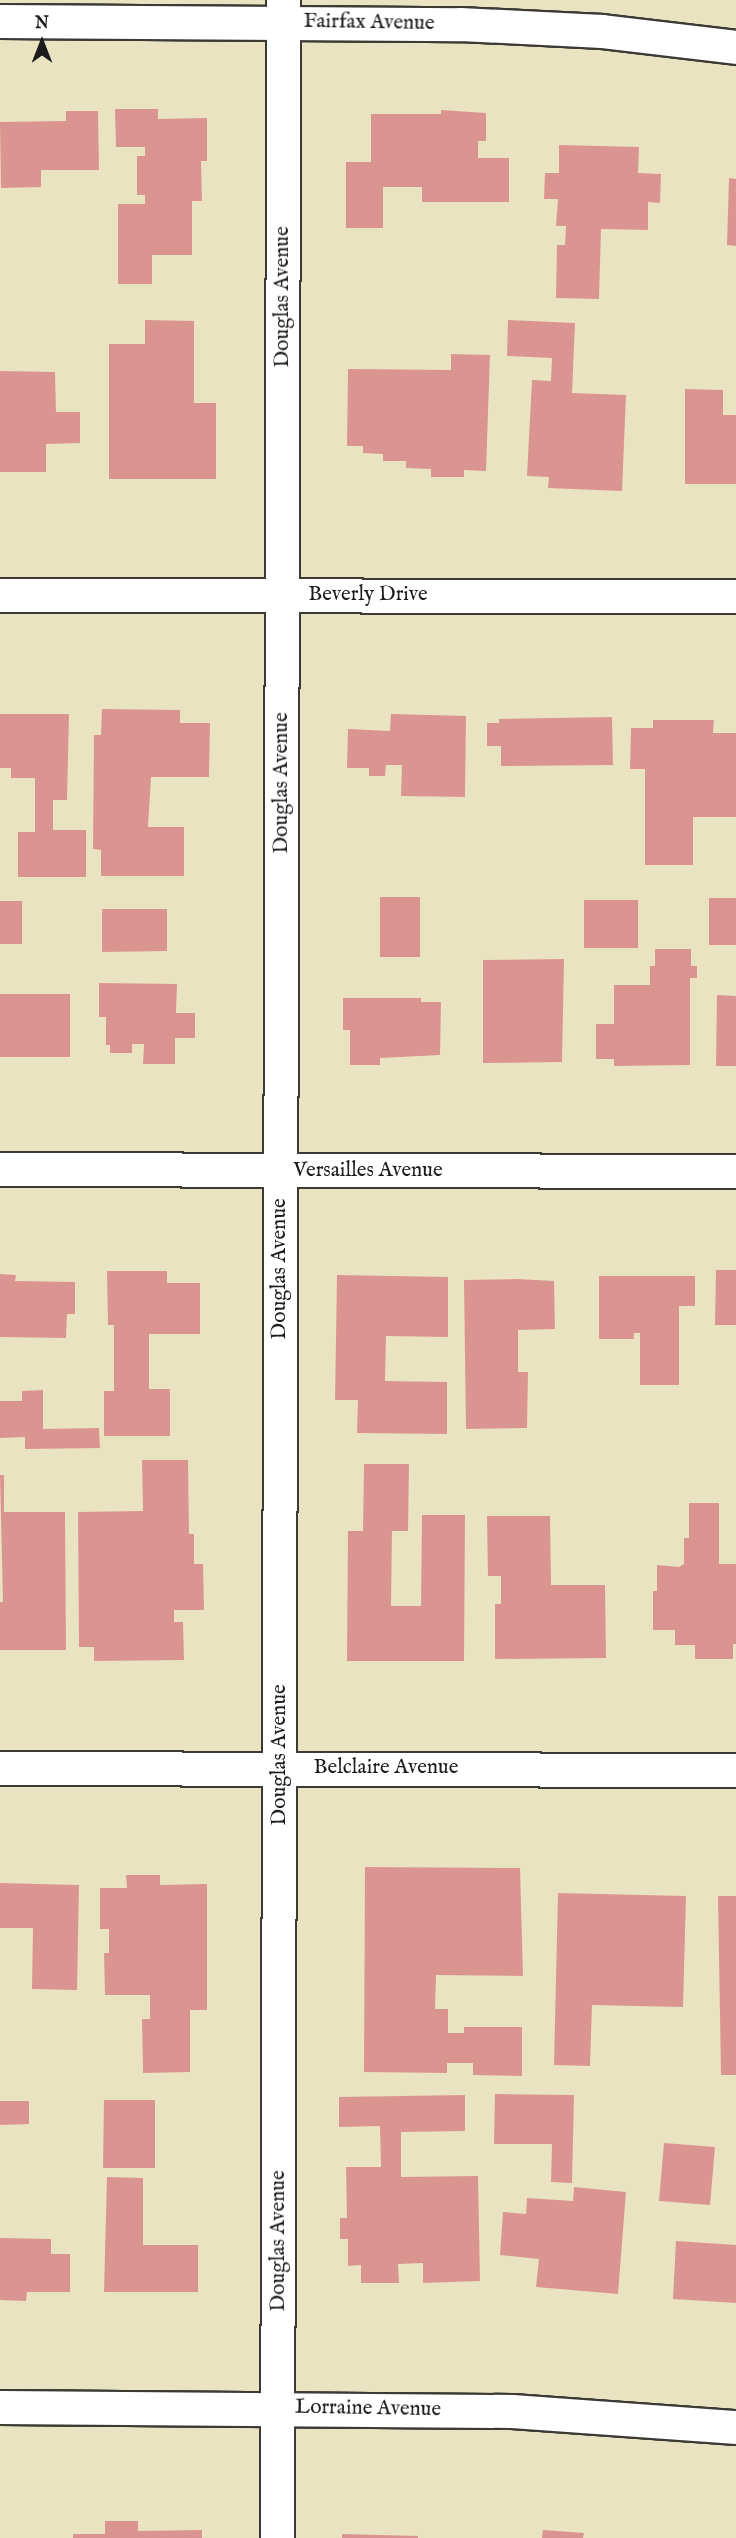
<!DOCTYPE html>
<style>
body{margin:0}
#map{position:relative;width:736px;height:2538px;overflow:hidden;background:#eae3c1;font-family:"IM FELL English",serif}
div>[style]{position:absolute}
.building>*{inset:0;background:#db9590}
.roads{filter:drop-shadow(2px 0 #3b3a35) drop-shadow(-2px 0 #3b3a35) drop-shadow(0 2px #3b3a35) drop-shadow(0 -2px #3b3a35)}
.minor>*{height:33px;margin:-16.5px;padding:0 16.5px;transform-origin:16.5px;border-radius:16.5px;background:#fff}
span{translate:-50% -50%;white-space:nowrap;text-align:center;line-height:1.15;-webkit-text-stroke:5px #fff;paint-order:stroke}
.street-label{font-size:21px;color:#1c1c1c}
.north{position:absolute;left:12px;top:12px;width:60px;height:60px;-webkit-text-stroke:4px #fff;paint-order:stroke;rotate:0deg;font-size:16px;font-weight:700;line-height:24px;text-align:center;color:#1c1c1c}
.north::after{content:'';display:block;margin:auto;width:21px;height:27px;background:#1c1c1c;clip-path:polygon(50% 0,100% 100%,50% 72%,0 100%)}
</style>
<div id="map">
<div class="building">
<i style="clip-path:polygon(115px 109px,158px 109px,158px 119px,207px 118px,207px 161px,201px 161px,202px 201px,192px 201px,192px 255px,152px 255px,152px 284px,118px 284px,118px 204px,145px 204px,145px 195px,137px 195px,137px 156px,145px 156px,145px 147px,116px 147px)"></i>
<i style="clip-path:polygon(441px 110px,486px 113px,486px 141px,478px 141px,478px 158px,509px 158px,509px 202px,422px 202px,422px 187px,383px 187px,383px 228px,346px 228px,346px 162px,371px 162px,371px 114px,441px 114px)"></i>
<i style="clip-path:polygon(66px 111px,98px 111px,99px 170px,41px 170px,41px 187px,1px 188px,0 122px,66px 121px)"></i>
<i style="clip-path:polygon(559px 145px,639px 147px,638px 173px,661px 174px,660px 203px,648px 202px,648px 230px,601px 229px,599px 299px,556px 298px,557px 245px,565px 245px,566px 226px,556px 226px,558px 199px,544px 199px,545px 173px,559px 173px)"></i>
<i style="clip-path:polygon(729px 178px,736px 179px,736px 246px,727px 245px)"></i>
<i style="clip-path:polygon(145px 320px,194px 321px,194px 403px,216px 403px,216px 479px,109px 479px,109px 344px,145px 344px)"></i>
<i style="clip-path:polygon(508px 320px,575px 323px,572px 393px,626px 395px,622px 491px,548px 488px,549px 477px,527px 476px,532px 380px,551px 381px,552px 358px,507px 356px)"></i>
<i style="clip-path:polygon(451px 354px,490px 355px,486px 471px,464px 470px,464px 477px,431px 477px,431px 469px,406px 468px,406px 461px,383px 461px,383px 454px,363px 453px,363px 446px,347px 446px,348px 369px,451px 370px)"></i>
<i style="clip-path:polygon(0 371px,55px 372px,56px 412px,80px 412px,80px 443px,46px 444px,46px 472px,0 472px)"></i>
<i style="clip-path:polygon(685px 389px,723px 390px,723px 415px,736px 415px,736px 484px,685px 484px)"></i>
<i style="clip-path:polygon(102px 709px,180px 710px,180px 723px,210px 723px,209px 777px,151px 777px,148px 827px,184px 827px,184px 876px,101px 876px,101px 850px,93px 849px,94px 735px,101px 735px)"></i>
<i style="clip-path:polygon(0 714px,69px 714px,67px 800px,53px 800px,53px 830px,86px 830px,86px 877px,18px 877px,18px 832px,35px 832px,35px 778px,11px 778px,11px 768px,0 768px)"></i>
<i style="clip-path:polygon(391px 714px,466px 716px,465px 797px,401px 796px,402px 765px,386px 765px,385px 776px,369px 776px,369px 768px,347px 768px,348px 729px,390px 731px)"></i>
<i style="clip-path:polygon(612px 717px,613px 765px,501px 766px,501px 746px,487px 746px,487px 723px,499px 723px,499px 719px)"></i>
<i style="clip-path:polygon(653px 720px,714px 720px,713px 733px,736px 733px,736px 817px,693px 817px,693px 865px,645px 865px,645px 769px,630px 769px,631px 728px,653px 728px)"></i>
<i style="clip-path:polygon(380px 897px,420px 897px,420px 957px,380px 957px)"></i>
<i style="clip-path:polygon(709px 898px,736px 898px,736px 945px,709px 945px)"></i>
<i style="clip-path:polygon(584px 900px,638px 900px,638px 948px,584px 948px)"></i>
<i style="clip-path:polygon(0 901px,22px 901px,22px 944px,0 944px)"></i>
<i style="clip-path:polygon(102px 909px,167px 909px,167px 951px,102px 952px)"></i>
<i style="clip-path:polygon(655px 949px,691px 949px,691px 966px,697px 966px,697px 978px,690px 978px,690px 1065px,614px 1066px,614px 1059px,596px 1059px,596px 1024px,614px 1024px,614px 985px,650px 985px,650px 966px,655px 966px)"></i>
<i style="clip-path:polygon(564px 959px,562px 1062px,483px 1063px,483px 960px)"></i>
<i style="clip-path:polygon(99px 983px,177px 984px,176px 1013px,195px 1013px,195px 1038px,175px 1038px,175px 1064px,143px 1064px,144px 1044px,132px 1044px,132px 1053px,110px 1053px,110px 1045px,106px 1045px,106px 1017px,99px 1017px)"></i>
<i style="clip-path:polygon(0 994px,70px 994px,70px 1057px,0 1057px)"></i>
<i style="clip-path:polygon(717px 995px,736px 996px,736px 1066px,716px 1066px)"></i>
<i style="clip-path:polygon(343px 998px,421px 998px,421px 1002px,441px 1002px,440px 1055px,380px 1058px,380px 1065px,350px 1065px,350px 1030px,343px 1030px)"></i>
<i style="clip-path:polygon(716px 1270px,736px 1270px,736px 1325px,715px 1325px)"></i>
<i style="clip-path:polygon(107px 1271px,167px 1271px,167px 1283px,200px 1283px,200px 1334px,149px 1334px,149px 1389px,170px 1389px,170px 1436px,104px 1436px,104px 1391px,114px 1391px,114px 1325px,108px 1325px)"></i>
<i style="clip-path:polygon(0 1274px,16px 1275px,15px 1281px,75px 1282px,75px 1314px,67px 1314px,66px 1338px,0 1337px)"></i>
<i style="clip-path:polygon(337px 1275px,448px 1277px,448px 1337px,386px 1336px,385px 1381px,447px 1382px,447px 1434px,357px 1433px,358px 1400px,335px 1400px)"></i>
<i style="clip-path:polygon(599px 1276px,695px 1276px,695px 1306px,679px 1306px,679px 1385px,640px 1385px,640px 1333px,634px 1333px,634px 1339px,599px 1339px)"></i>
<i style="clip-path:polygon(517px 1279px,554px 1281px,555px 1329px,518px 1330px,518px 1372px,528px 1372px,527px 1428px,466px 1429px,464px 1280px)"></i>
<i style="clip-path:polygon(43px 1390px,43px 1429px,99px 1428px,100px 1448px,25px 1449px,25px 1437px,0 1438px,0 1401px,22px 1401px,22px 1391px)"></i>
<i style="clip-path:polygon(142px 1460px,188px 1460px,189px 1534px,194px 1534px,194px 1564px,203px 1564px,204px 1610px,174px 1610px,174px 1622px,183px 1622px,184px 1660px,94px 1661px,94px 1647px,79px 1647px,78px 1512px,143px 1511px)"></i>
<i style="clip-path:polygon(364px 1464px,409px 1464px,408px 1531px,392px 1531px,391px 1606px,421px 1606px,422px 1515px,465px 1515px,464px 1661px,347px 1661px,348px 1531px,363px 1531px)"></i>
<i style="clip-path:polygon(0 1475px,4px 1475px,4px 1512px,65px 1512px,66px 1650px,0 1650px,0 1602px,3px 1602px)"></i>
<i style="clip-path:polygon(689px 1503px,719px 1503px,719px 1564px,736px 1564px,736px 1644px,733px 1644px,733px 1659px,695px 1659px,695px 1645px,675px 1645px,675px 1630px,653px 1630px,653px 1591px,657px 1591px,657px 1565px,679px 1567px,684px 1564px,684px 1538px,689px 1538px)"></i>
<i style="clip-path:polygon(487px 1516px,550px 1516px,551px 1585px,605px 1585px,606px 1658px,495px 1659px,495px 1604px,501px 1604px,501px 1576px,488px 1576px)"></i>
<i style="clip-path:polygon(365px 1867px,520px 1868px,523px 1976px,436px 1975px,435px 2009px,448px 2009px,448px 2033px,464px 2033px,464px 2027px,522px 2027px,522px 2076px,473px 2075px,473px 2063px,447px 2063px,447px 2073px,364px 2072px)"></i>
<i style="clip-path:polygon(126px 1875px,160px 1875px,160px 1885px,207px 1884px,207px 2010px,190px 2010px,190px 2072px,143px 2073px,142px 2019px,150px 2019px,150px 1995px,105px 1995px,104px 1953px,109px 1953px,109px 1929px,100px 1929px,100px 1888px,127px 1888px)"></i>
<i style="clip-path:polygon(0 1883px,79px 1885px,77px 1990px,32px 1989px,33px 1928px,0 1928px)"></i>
<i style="clip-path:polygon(558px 1893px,686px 1896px,683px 2007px,592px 2005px,590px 2066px,554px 2065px)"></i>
<i style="clip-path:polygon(718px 1896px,736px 1896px,736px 2075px,721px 2075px)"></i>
<i style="clip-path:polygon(495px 2094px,574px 2095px,572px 2183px,551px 2182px,552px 2144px,494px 2144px)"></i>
<i style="clip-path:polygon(465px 2095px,465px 2131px,401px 2132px,401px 2177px,478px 2176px,480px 2281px,423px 2283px,423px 2263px,398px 2264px,399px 2283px,361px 2283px,361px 2265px,348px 2266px,348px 2239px,340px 2239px,340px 2218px,347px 2218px,346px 2167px,381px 2167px,380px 2126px,339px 2127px,339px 2097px)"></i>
<i style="clip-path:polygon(104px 2100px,155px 2100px,155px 2168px,103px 2168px)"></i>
<i style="clip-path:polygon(0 2101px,29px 2101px,29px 2124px,0 2125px)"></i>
<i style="clip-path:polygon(664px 2143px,715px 2147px,710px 2205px,659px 2201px)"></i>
<i style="clip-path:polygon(107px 2177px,143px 2178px,143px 2245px,198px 2245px,198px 2292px,104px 2292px)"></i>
<i style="clip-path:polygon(574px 2187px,626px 2192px,618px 2294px,536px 2287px,539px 2259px,500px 2255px,503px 2212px,526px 2214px,527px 2198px,573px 2201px)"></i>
<i style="clip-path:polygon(0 2238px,51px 2239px,51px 2254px,70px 2254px,70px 2292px,27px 2292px,26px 2301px,0 2300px)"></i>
<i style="clip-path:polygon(676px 2241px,736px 2245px,736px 2303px,673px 2299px)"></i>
<i style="clip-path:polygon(105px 2521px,138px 2521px,138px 2531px,202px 2530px,202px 2538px,73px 2538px,73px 2534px,105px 2534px)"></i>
<i style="clip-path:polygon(543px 2530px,584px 2533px,583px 2538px,542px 2538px)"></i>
<i style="clip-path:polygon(342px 2534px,418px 2536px,418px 2538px,342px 2538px)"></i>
</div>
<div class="roads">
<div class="minor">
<i style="left:0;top:21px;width:460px;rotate:0.4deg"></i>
<i style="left:460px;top:24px;width:142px;rotate:2.8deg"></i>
<i style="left:602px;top:31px;width:135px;rotate:6.8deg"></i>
<i style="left:0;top:595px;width:736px;rotate:0.08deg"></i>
<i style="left:0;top:1169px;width:736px;rotate:0.16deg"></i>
<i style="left:0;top:1768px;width:736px;rotate:0.16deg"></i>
<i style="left:0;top:2407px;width:512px;rotate:0.45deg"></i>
<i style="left:512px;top:2411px;width:225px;rotate:4.1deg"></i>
<i style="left:277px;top:2538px;width:2538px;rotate:-89.86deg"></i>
</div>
</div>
<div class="street-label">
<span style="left:369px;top:23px;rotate:1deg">Fairfax Avenue</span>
<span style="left:283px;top:297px;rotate:-90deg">Douglas Avenue</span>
<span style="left:368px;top:595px">Beverly Drive</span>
<span style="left:282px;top:783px;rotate:-90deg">Douglas Avenue</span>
<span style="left:368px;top:1171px">Versailles Avenue</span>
<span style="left:280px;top:1269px;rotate:-90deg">Douglas Avenue</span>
<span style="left:280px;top:1755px;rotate:-90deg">Douglas Avenue</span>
<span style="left:386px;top:1768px">Belclaire Avenue</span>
<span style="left:279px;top:2241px;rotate:-90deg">Douglas Avenue</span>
<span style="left:368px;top:2409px;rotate:1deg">Lorraine Avenue</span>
</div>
<div class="north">N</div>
</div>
